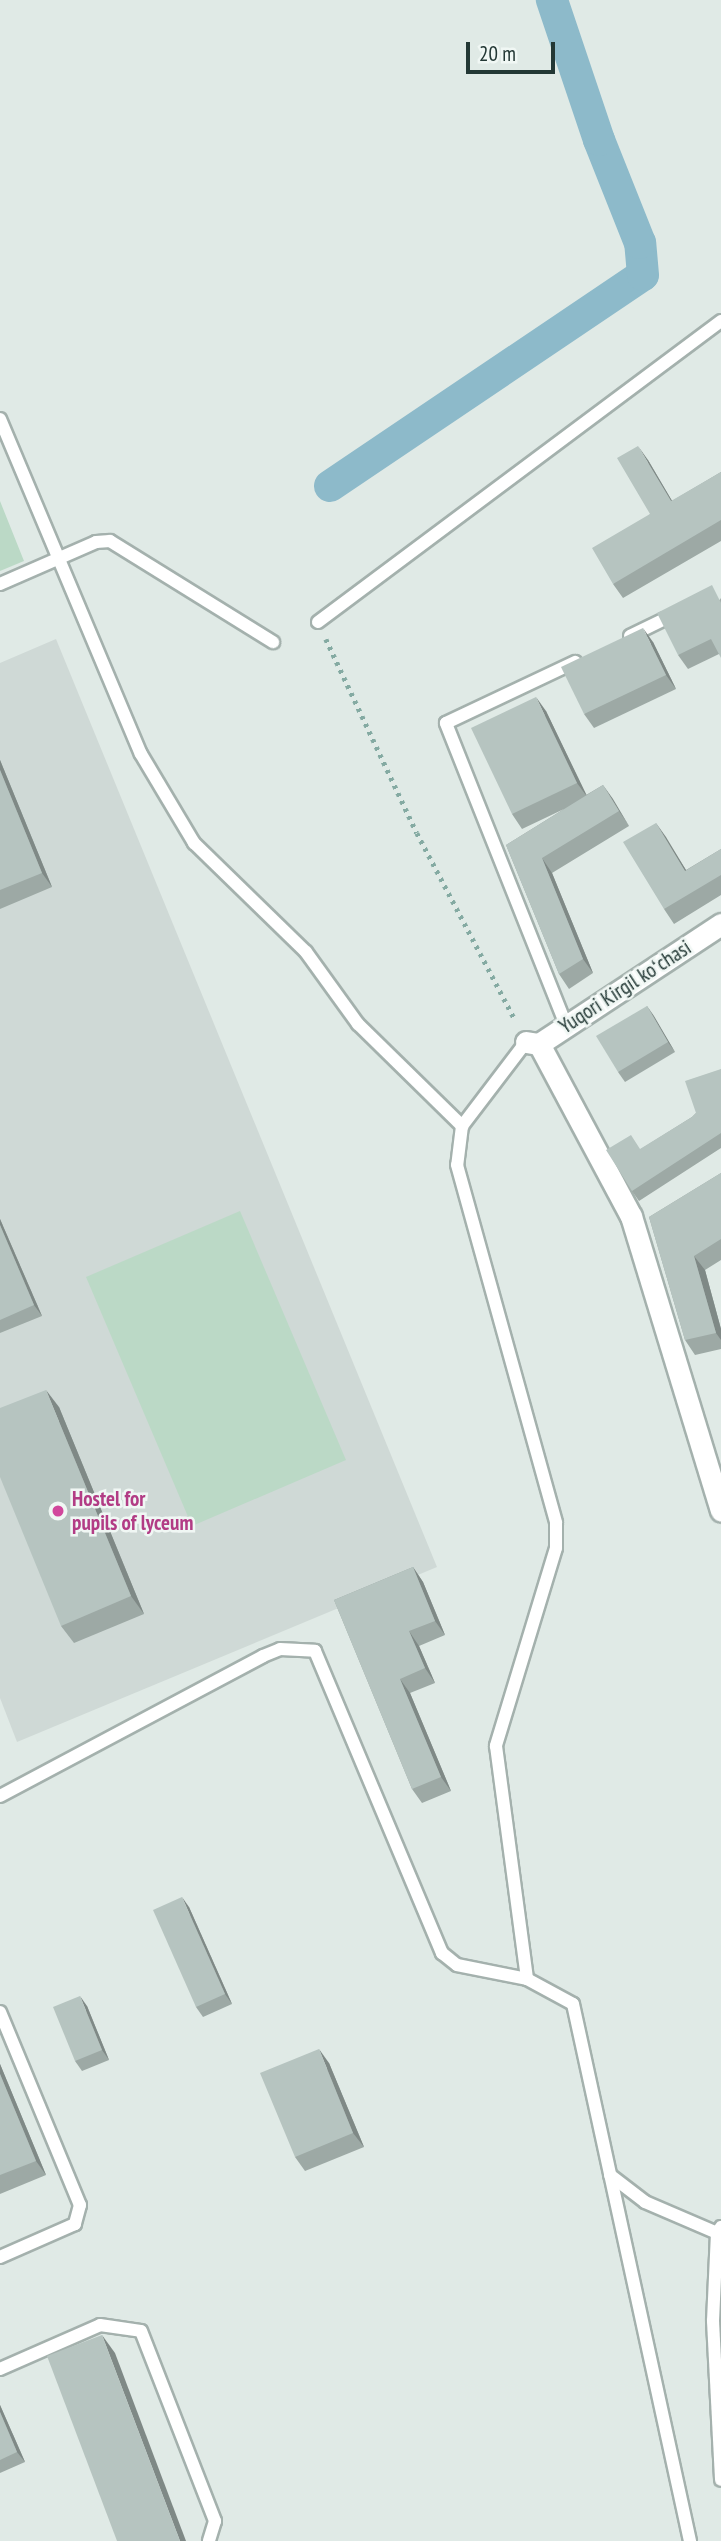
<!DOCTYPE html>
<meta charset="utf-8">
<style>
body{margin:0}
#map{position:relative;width:721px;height:2541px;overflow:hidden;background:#e0eae6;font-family:"PT Sans Narrow",sans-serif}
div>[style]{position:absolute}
.built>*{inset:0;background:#cfd9d6}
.green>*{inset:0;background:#bbd9c6}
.canal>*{height:32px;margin:-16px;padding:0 16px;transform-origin:16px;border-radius:16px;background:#8dbaca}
.path>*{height:4.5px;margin-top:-2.25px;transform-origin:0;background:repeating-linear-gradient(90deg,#84aaa2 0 3.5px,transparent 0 8.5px)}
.roads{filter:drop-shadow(2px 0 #a4b1ad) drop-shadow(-2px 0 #a4b1ad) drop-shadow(0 2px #a4b1ad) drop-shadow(0 -2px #a4b1ad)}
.lane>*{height:12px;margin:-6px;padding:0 6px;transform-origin:6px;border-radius:6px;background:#fff}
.street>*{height:21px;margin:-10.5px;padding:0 10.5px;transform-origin:10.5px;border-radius:10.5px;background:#fff}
.wall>*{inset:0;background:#9da9a5}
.shaded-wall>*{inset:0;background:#7f8986}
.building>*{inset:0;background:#b6c4c0}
.dots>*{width:19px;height:19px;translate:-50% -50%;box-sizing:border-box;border:4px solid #f0f7f4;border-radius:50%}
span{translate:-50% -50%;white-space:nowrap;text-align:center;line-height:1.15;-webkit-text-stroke:5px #f0f7f4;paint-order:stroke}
.street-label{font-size:21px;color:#233835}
.hotel-label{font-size:21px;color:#b23c85;font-weight:700}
.left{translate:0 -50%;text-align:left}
.scale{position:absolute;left:466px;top:42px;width:89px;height:32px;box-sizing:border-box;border:4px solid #233835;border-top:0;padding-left:9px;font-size:21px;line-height:24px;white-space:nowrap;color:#233835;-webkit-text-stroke:5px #f0f7f4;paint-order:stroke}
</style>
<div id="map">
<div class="built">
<i style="clip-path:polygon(56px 639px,437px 1567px,17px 1742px,0 1698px,0 663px)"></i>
</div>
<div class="green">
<i style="clip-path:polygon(0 501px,24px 561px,0 571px)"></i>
<i style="clip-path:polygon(240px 1211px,346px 1460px,192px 1526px,86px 1277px)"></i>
</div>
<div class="canal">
<i style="left:330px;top:486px;width:377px;rotate:-34deg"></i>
<i style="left:643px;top:275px;width:32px;rotate:-95deg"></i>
<i style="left:640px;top:243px;width:111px;rotate:-111.7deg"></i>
<i style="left:599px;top:140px;width:148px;rotate:-108.6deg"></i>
</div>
<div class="path">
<i style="left:326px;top:639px;width:214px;rotate:64.9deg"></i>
<i style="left:417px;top:833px;width:211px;rotate:62.3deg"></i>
</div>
<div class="roads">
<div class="lane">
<i style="left:0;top:419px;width:363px;rotate:67.2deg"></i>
<i style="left:141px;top:754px;width:104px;rotate:59.2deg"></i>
<i style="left:194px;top:843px;width:156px;rotate:44.2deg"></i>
<i style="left:306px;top:952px;width:89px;rotate:54.2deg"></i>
<i style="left:358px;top:1024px;width:146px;rotate:44.4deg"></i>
<i style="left:0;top:584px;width:105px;rotate:-23.6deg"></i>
<i style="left:96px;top:542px;width:14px;rotate:-4deg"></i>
<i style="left:110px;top:541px;width:192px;rotate:31.8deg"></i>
<i style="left:318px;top:622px;width:503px;rotate:-36.76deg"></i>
<i style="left:630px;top:636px;width:39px;rotate:-26deg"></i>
<i style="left:566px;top:1025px;width:325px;rotate:-111.7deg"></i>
<i style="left:446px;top:723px;width:143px;rotate:-25.3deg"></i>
<i style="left:526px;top:1042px;width:106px;rotate:127.3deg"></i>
<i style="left:462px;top:1126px;width:39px;rotate:97deg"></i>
<i style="left:457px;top:1165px;width:371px;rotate:74.5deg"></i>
<i style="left:556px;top:1523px;width:25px;rotate:90deg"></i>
<i style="left:556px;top:1548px;width:207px;rotate:106.9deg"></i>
<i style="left:496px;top:1746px;width:235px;rotate:82.4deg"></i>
<i style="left:0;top:1796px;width:298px;rotate:-28deg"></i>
<i style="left:263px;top:1656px;width:18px;rotate:-22deg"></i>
<i style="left:280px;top:1649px;width:35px;rotate:3deg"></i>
<i style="left:315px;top:1651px;width:328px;rotate:67.2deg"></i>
<i style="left:442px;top:1953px;width:19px;rotate:39deg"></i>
<i style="left:457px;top:1965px;width:71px;rotate:11.3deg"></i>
<i style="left:527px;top:1979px;width:52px;rotate:28.5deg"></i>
<i style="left:573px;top:2004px;width:550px;rotate:77.71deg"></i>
<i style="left:0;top:2012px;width:209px;rotate:67.5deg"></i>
<i style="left:80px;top:2205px;width:20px;rotate:105deg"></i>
<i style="left:75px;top:2224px;width:82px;rotate:156.3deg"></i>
<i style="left:610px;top:2175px;width:44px;rotate:37.6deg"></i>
<i style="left:645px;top:2202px;width:78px;rotate:23.3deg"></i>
<i style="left:721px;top:2227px;width:7px;rotate:124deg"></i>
<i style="left:717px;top:2233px;width:88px;rotate:92.6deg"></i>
<i style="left:713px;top:2321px;width:159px;rotate:87.1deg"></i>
<i style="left:0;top:2369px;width:109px;rotate:-23.7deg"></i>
<i style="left:100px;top:2325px;width:41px;rotate:8.3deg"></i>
<i style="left:141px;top:2331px;width:204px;rotate:68.7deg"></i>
<i style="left:215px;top:2521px;width:21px;rotate:107deg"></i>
</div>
<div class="street">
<i style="left:526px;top:1042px;width:13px;rotate:9deg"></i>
<i style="left:539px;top:1044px;width:218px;rotate:-33.4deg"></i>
<i style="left:539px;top:1044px;width:195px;rotate:61.9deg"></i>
<i style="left:631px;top:1216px;width:308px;rotate:73deg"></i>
</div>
</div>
<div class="wall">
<i style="clip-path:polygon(648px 460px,672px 501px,721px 472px,721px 541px,623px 598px,613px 584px,650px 514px)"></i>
<i style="clip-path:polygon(721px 598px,719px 654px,688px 669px,678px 655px)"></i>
<i style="clip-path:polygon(653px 642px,676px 689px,594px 728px,584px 714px)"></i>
<i style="clip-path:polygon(546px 711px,586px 795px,603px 785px,629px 826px,552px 873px,593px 973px,569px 989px,559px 974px,506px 845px,564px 809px,522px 829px,512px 814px)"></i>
<i style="clip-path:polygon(0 760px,52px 887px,0 909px)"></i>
<i style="clip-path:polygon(656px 823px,686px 870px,721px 849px,721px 895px,674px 924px,664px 909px)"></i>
<i style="clip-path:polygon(647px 1006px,675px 1052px,625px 1082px,618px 1072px)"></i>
<i style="clip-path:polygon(721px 1069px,721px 1148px,639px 1201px,632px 1191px,641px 1149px,692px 1117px,696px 1113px)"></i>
<i style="clip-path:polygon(721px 1173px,721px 1260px,705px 1270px,721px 1329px,721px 1349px,695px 1355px,685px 1340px,649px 1217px)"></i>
<i style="clip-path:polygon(0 1219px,42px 1316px,0 1333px)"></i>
<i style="clip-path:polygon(59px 1407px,144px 1614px,74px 1643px,61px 1626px)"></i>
<i style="clip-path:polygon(413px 1567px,423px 1582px,445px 1635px,419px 1646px,435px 1683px,410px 1693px,451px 1791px,422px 1803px,412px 1789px,334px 1600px)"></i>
<i style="clip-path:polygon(189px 1907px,232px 2004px,203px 2017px,196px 2007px)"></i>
<i style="clip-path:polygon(87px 2006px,109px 2060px,82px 2071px,75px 2061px)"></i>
<i style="clip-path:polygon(329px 2063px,364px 2147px,305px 2171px,295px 2157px)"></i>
<i style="clip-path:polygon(0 2064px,46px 2175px,0 2194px)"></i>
<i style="clip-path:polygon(0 2405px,25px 2462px,0 2473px)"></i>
</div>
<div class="shaded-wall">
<i style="clip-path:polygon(638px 446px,648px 460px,681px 516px,671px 501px)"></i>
<i style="clip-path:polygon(643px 628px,653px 642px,676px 689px,666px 675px)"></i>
<i style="clip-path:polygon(536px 697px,546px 711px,588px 798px,577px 783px)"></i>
<i style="clip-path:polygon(0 760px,52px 887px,42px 873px,0 770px)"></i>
<i style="clip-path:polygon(603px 785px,613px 799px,629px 826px,619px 811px)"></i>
<i style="clip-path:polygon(656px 823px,666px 837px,695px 885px,685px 871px)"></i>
<i style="clip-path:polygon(542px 858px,552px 873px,593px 973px,583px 959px)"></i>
<i style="clip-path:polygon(647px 1006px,654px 1016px,675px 1052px,668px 1042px)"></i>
<i style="clip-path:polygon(0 1219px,42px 1316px,34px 1305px,0 1225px)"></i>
<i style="clip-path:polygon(694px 1256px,705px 1270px,721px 1329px,721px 1340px,716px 1333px)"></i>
<i style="clip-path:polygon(46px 1390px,59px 1407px,144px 1614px,131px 1596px)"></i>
<i style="clip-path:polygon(413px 1567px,423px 1582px,445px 1635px,435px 1621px)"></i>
<i style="clip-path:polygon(409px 1631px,419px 1646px,435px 1683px,425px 1668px)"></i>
<i style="clip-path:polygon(400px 1679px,410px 1693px,451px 1791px,441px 1777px)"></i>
<i style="clip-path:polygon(182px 1897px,189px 1907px,232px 2004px,225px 1994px)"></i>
<i style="clip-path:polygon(80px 1996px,87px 2006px,109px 2060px,102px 2050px)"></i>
<i style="clip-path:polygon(319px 2049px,329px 2063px,364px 2147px,353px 2133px)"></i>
<i style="clip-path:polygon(0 2064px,46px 2175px,36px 2161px,0 2074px)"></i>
<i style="clip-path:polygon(102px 2335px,115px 2353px,186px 2541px,180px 2541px)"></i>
<i style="clip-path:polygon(0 2405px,25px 2462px,17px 2452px,0 2412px)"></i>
</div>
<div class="building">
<i style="clip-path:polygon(638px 446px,671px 501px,721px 472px,721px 520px,613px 584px,592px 548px,650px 514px,617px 458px)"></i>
<i style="clip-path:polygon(712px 585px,721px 603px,721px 658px,711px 639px,678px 655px,657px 613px)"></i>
<i style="clip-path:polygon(643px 628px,666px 675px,584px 714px,561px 667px)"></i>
<i style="clip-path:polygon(536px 697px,577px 783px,512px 814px,471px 728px)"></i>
<i style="clip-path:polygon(0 770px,42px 873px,0 890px)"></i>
<i style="clip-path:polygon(603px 785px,619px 811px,542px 858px,583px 959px,559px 974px,506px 845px)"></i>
<i style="clip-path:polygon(656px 823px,685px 871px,721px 849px,721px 875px,664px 909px,623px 842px)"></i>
<i style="clip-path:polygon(647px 1006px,668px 1042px,618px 1072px,596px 1036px)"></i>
<i style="clip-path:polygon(721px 1069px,721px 1133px,632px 1191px,606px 1150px,631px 1135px,640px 1149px,692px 1117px,696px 1113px,685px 1081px)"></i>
<i style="clip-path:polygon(721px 1173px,721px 1239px,694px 1256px,716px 1333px,685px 1340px,649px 1217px)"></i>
<i style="clip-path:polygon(0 1225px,34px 1305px,0 1320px)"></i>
<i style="clip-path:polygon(46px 1390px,131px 1596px,61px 1626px,0 1477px,0 1408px)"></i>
<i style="clip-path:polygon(413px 1567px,435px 1621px,409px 1631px,425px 1668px,400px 1679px,441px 1777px,412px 1789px,334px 1600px)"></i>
<i style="clip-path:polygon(182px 1897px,225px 1994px,196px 2007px,153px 1910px)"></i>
<i style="clip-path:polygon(80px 1996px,102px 2050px,75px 2061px,53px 2007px)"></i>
<i style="clip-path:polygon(319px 2049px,353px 2133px,295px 2157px,260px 2073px)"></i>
<i style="clip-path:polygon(0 2074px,36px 2161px,0 2175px)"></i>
<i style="clip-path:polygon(102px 2335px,180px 2541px,117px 2541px,47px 2356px)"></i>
<i style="clip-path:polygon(0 2412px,17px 2452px,0 2460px)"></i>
</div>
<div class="dots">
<i style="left:58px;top:1511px;background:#d1479c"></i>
</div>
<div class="street-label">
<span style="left:625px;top:987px;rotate:-33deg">Yuqori Kirgil koʻchasi</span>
</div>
<div class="hotel-label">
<span class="left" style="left:72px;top:1511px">Hostel for<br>pupils of lyceum</span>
</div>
<div class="scale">20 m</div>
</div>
